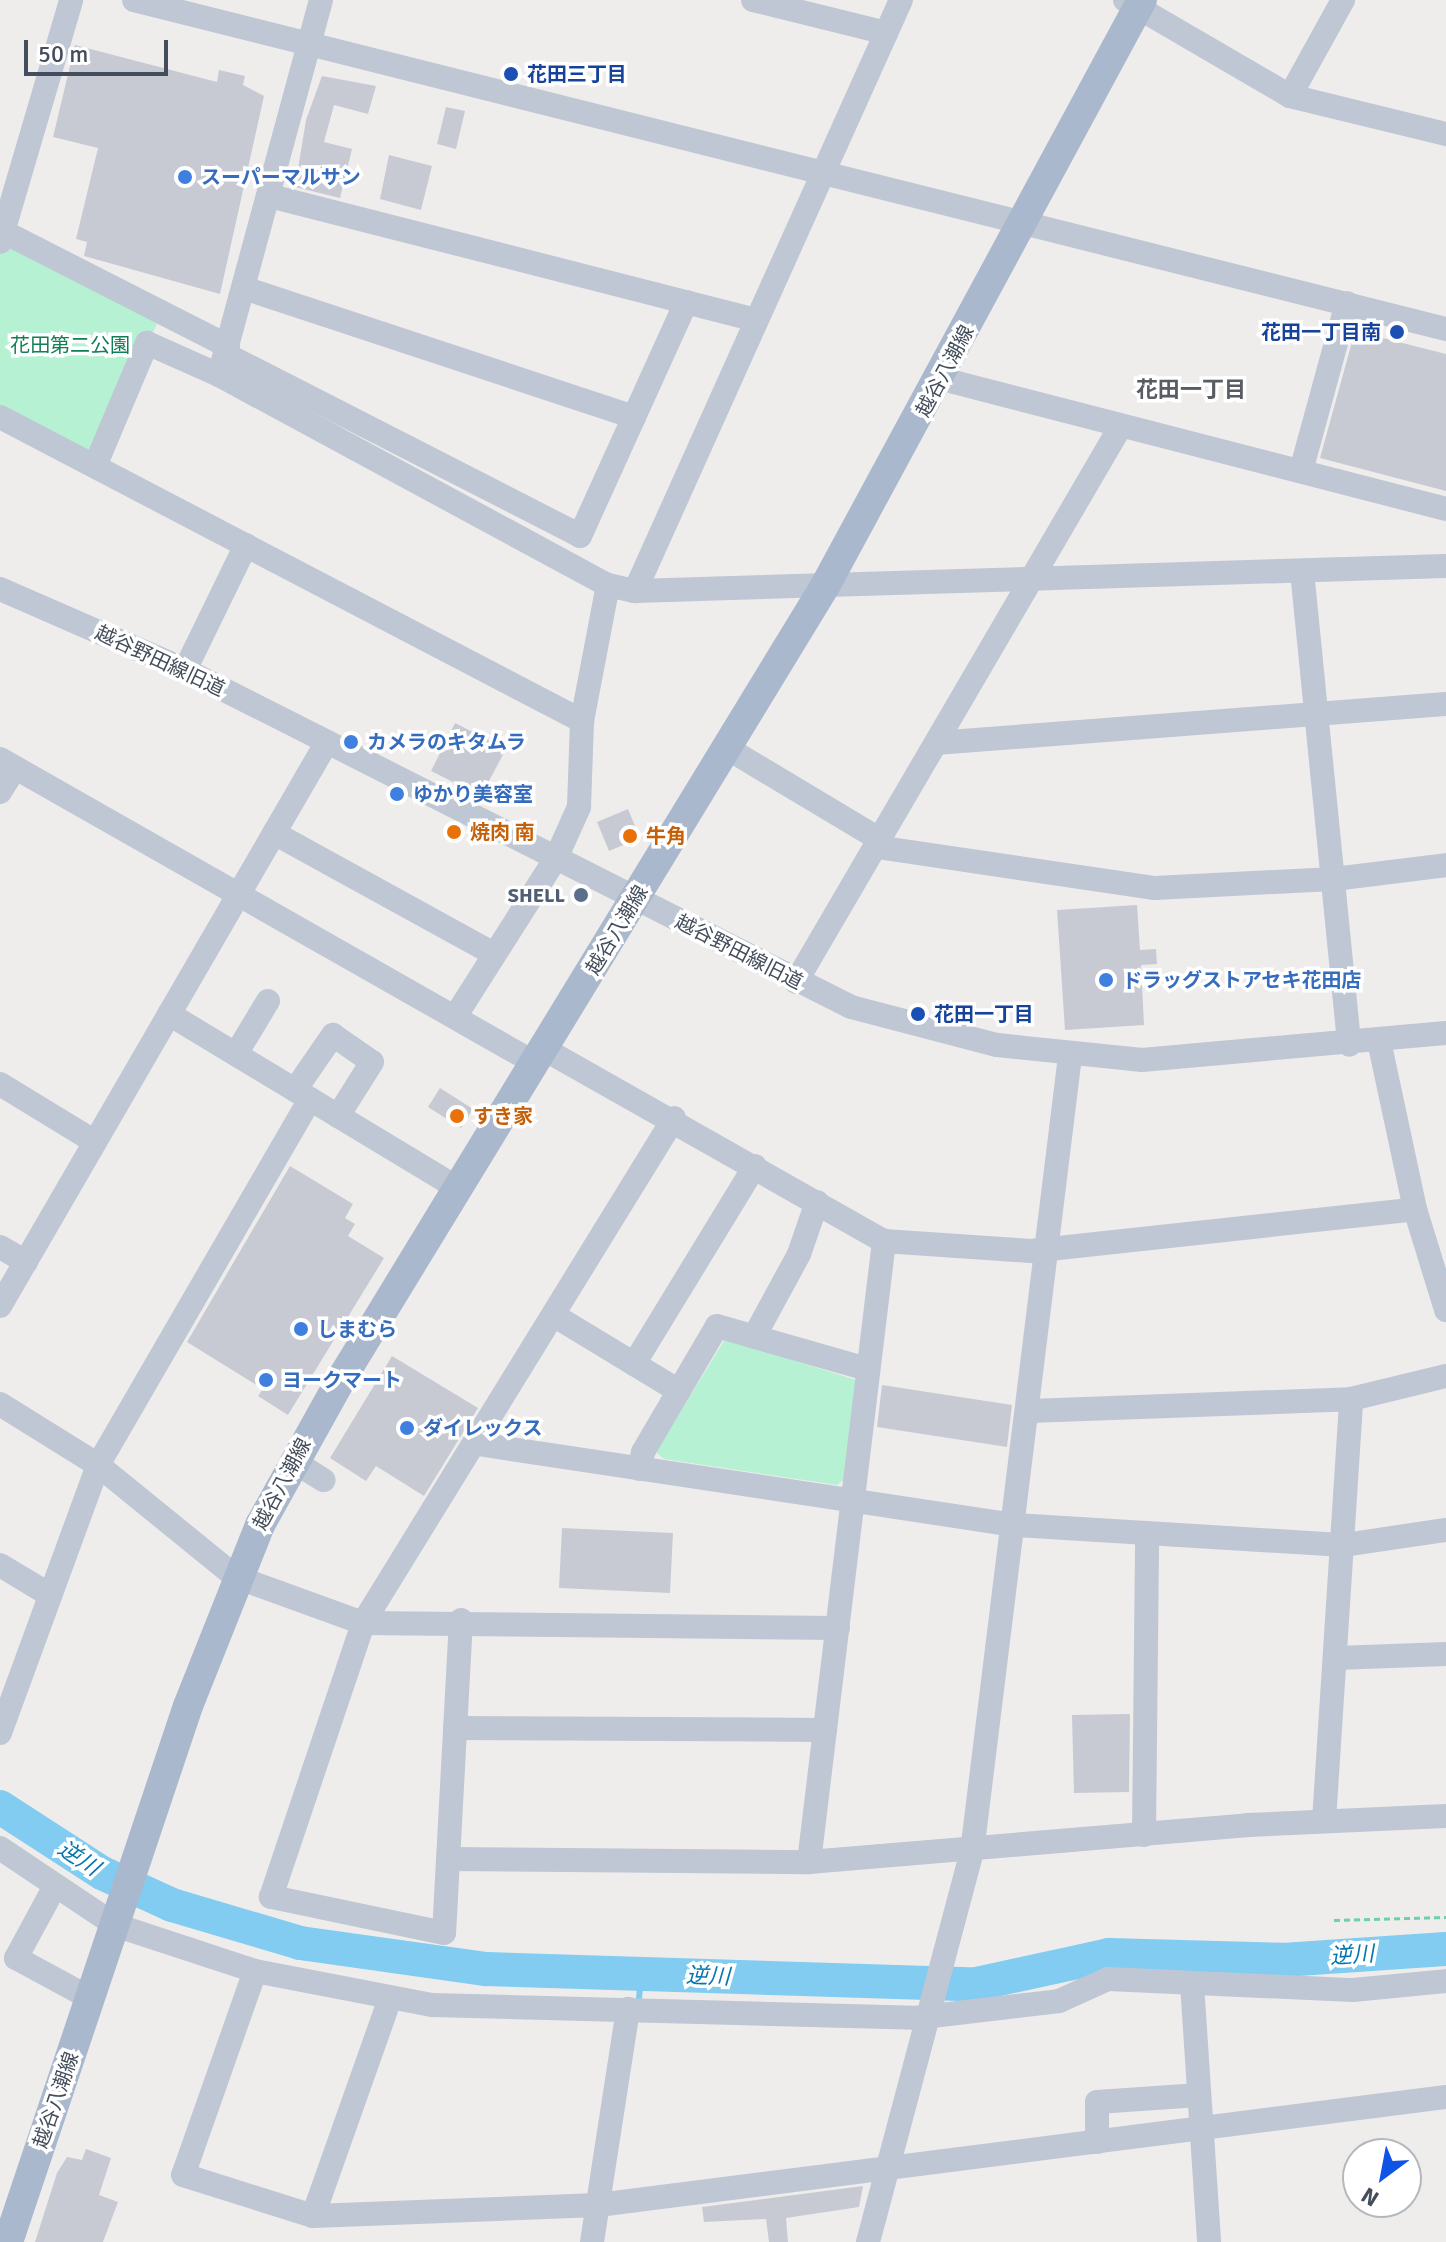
<!DOCTYPE html>
<meta charset="utf-8">
<style>
body{margin:0}
#map{position:relative;width:1446px;height:2242px;overflow:hidden;background:#efecec;font-family:Signika,"Noto Sans JP",sans-serif}
div>[style]{position:absolute}
.green>*{inset:0;background:#b7f1d4}
.stream>*{height:6px;margin:-3px;padding:0 3px;transform-origin:3px;border-radius:3px;background:#81ccf0}
.river>*{height:34px;margin:-17px;padding:0 17px;transform-origin:17px;border-radius:17px;background:#81ccf0}
.building>*{inset:0;background:#c8cad3}
.path>*{height:3px;margin-top:-1.5px;transform-origin:0;background:repeating-linear-gradient(90deg,#6dd0ab 0 6px,transparent 0 10px)}
.minor>*{height:24px;margin:-12px;padding:0 12px;transform-origin:12px;border-radius:12px;background:#bec7d3}
.major>*{height:30px;margin:-15px;padding:0 15px;transform-origin:15px;border-radius:15px;background:#aab8cd}
.dots>*{width:22px;height:22px;translate:-50% -50%;box-sizing:border-box;border:4px solid #fff;border-radius:50%}
span{translate:-50% -50%;white-space:nowrap;text-align:center;line-height:1.15;-webkit-text-stroke:7px #fff;paint-order:stroke}
.transit-label{font-size:20px;color:#164399;font-weight:700}
.left{translate:0 -50%;text-align:left}
.right{translate:-100% -50%;text-align:right}
.shop-label{font-size:20px;color:#366cbe;font-weight:700}
.park-label{font-size:20px;color:#117f55}
.street-label{font-size:20px;color:#444d5b}
.food-label{font-size:20px;color:#c56008;font-weight:700}
.service-label{font-size:20px;color:#4e5e75;font-weight:700}
.neighbourhood-label{font-size:22px;color:#595c62;font-weight:700}
.water-label{font-size:22px;color:#0476ad;font-style:italic}
.north{position:absolute;left:1342px;top:2138px;width:80px;height:80px;box-sizing:border-box;background:#fff;border:2px solid #b4b8bd;border-radius:50%;rotate:212deg;font-size:22px;font-weight:700;line-height:32px;text-align:center;color:#444d5b}
.north::after{content:'';display:block;margin:auto;width:28px;height:36px;background:#0f53e7;clip-path:polygon(50% 0,100% 100%,50% 72%,0 100%)}
.scale{position:absolute;left:24px;top:40px;width:144px;height:36px;box-sizing:border-box;border:4px solid #444d5b;border-top:0;padding-left:10px;font-size:24px;line-height:28px;white-space:nowrap;color:#444d5b;-webkit-text-stroke:6px #fff;paint-order:stroke}
</style>
<div id="map">
<div class="green">
<i style="clip-path:polygon(0 242px,162px 312px,95px 466px,0 417px)"></i>
<i style="clip-path:polygon(725px 1339px,856px 1380px,846px 1478px,837px 1485px,664px 1459px,656px 1452px)"></i>
</div>
<div class="stream">
<i style="left:639px;top:1999px;width:25px;rotate:-85deg"></i>
</div>
<div class="river">
<i style="left:0;top:1807px;width:121px;rotate:32.9deg"></i>
<i style="left:102px;top:1873px;width:77px;rotate:24.6deg"></i>
<i style="left:172px;top:1905px;width:134px;rotate:16.5deg"></i>
<i style="left:300px;top:1943px;width:188px;rotate:8deg"></i>
<i style="left:486px;top:1969px;width:490px;rotate:1.8deg"></i>
<i style="left:976px;top:1984px;width:136px;rotate:-12.3deg"></i>
<i style="left:1109px;top:1955px;width:174px;rotate:1.6deg"></i>
<i style="left:1283px;top:1960px;width:163px;rotate:-3.9deg"></i>
</div>
<div class="building">
<i style="clip-path:polygon(75px 45px,217px 82px,219px 70px,245px 76px,243px 85px,264px 96px,220px 294px,84px 256px,87px 242px,76px 239px,98px 148px,53px 137px)"></i>
<i style="clip-path:polygon(322px 76px,376px 86px,368px 114px,334px 105px,324px 142px,352px 149px,340px 198px,295px 187px,306px 120px)"></i>
<i style="clip-path:polygon(446px 107px,465px 111px,456px 149px,437px 144px)"></i>
<i style="clip-path:polygon(389px 155px,432px 166px,421px 210px,380px 199px)"></i>
<i style="clip-path:polygon(1355px 331px,1446px 354px,1446px 491px,1320px 458px)"></i>
<i style="clip-path:polygon(455px 723px,506px 749px,481px 796px,431px 771px)"></i>
<i style="clip-path:polygon(628px 809px,640px 838px,609px 851px,597px 822px)"></i>
<i style="clip-path:polygon(1137px 905px,1140px 950px,1156px 949px,1157px 964px,1141px 965px,1144px 1025px,1065px 1030px,1057px 910px)"></i>
<i style="clip-path:polygon(440px 1088px,473px 1109px,461px 1128px,428px 1107px)"></i>
<i style="clip-path:polygon(290px 1166px,353px 1204px,345px 1218px,355px 1224px,348px 1236px,384px 1258px,288px 1415px,258px 1396px,263px 1389px,187px 1342px)"></i>
<i style="clip-path:polygon(392px 1356px,478px 1408px,424px 1496px,376px 1466px,366px 1481px,330px 1458px)"></i>
<i style="clip-path:polygon(882px 1385px,1012px 1405px,1007px 1447px,877px 1427px)"></i>
<i style="clip-path:polygon(562px 1528px,673px 1533px,670px 1593px,559px 1588px)"></i>
<i style="clip-path:polygon(1130px 1714px,1129px 1792px,1074px 1793px,1072px 1715px)"></i>
<i style="clip-path:polygon(86px 2149px,111px 2158px,99px 2195px,118px 2202px,103px 2242px,35px 2242px,57px 2173px,67px 2157px,82px 2160px)"></i>
<i style="clip-path:polygon(863px 2186px,859px 2207px,786px 2218px,788px 2242px,769px 2242px,766px 2219px,704px 2222px,702px 2207px)"></i>
</div>
<div class="path">
<i style="left:1334px;top:1920px;width:112px;rotate:-1.5deg"></i>
</div>
<div class="minor">
<i style="left:134px;top:0;width:1353px;rotate:14.08deg"></i>
<i style="left:321px;top:0;width:389px;rotate:105.2deg"></i>
<i style="left:219px;top:375px;width:442px;rotate:28.4deg"></i>
<i style="left:608px;top:585px;width:28px;rotate:13deg"></i>
<i style="left:635px;top:591px;width:811px;rotate:-1.77deg"></i>
<i style="left:753px;top:0;width:137px;rotate:13.9deg"></i>
<i style="left:1125px;top:0;width:191px;rotate:30.2deg"></i>
<i style="left:1290px;top:96px;width:161px;rotate:13.7deg"></i>
<i style="left:1290px;top:96px;width:110px;rotate:-61.1deg"></i>
<i style="left:270px;top:196px;width:502px;rotate:14.31deg"></i>
<i style="left:0;top:230px;width:256px;rotate:27deg"></i>
<i style="left:0;top:242px;width:252px;rotate:-73.6deg"></i>
<i style="left:244px;top:288px;width:411px;rotate:18.3deg"></i>
<i style="left:225px;top:354px;width:399px;rotate:27.1deg"></i>
<i style="left:580px;top:536px;width:257px;rotate:-65.6deg"></i>
<i style="left:942px;top:379px;width:520px;rotate:14.46deg"></i>
<i style="left:0;top:417px;width:657px;rotate:27.58deg"></i>
<i style="left:95px;top:466px;width:134px;rotate:-67.1deg"></i>
<i style="left:147px;top:343px;width:79px;rotate:24deg"></i>
<i style="left:1301px;top:471px;width:174px;rotate:-74.7deg"></i>
<i style="left:1302px;top:571px;width:476px;rotate:84.3deg"></i>
<i style="left:0;top:589px;width:202px;rotate:23.6deg"></i>
<i style="left:185px;top:670px;width:746px;rotate:26.84deg"></i>
<i style="left:851px;top:1007px;width:151px;rotate:14.6deg"></i>
<i style="left:997px;top:1045px;width:146px;rotate:5.9deg"></i>
<i style="left:1142px;top:1060px;width:305px;rotate:-5.1deg"></i>
<i style="left:635px;top:591px;width:648px;rotate:-65.77deg"></i>
<i style="left:185px;top:670px;width:139px;rotate:-64deg"></i>
<i style="left:936px;top:743px;width:511px;rotate:-4.37deg"></i>
<i style="left:727px;top:748px;width:179px;rotate:30.9deg"></i>
<i style="left:0;top:759px;width:615px;rotate:29.61deg"></i>
<i style="left:0;top:792px;width:28px;rotate:-58deg"></i>
<i style="left:274px;top:833px;width:251px;rotate:28.8deg"></i>
<i style="left:877px;top:847px;width:281px;rotate:8.4deg"></i>
<i style="left:1155px;top:888px;width:179px;rotate:-2.9deg"></i>
<i style="left:1334px;top:879px;width:113px;rotate:-7.1deg"></i>
<i style="left:796px;top:982px;width:640px;rotate:-59.71deg"></i>
<i style="left:169px;top:1014px;width:337px;rotate:31.1deg"></i>
<i style="left:455px;top:1017px;width:191px;rotate:-57.6deg"></i>
<i style="left:557px;top:856px;width:54px;rotate:-65.8deg"></i>
<i style="left:579px;top:807px;width:86px;rotate:-88deg"></i>
<i style="left:582px;top:721px;width:138px;rotate:-79.2deg"></i>
<i style="left:1379px;top:1041px;width:172px;rotate:77.9deg"></i>
<i style="left:1415px;top:1209px;width:106px;rotate:72.9deg"></i>
<i style="left:544px;top:1049px;width:390px;rotate:29.5deg"></i>
<i style="left:884px;top:1241px;width:147px;rotate:3.9deg"></i>
<i style="left:1031px;top:1251px;width:386px;rotate:-6.2deg"></i>
<i style="left:236px;top:1054px;width:62px;rotate:-58.9deg"></i>
<i style="left:0;top:1084px;width:111px;rotate:31.4deg"></i>
<i style="left:295px;top:1090px;width:67px;rotate:-55.4deg"></i>
<i style="left:333px;top:1035px;width:47px;rotate:34.7deg"></i>
<i style="left:372px;top:1062px;width:64px;rotate:122.2deg"></i>
<i style="left:0;top:1247px;width:30px;rotate:30deg"></i>
<i style="left:0;top:1306px;width:652px;rotate:-59.9deg"></i>
<i style="left:555px;top:1316px;width:145px;rotate:31.2deg"></i>
<i style="left:754px;top:1337px;width:94px;rotate:-61.5deg"></i>
<i style="left:799px;top:1254px;width:55px;rotate:-70.9deg"></i>
<i style="left:634px;top:1364px;width:232px;rotate:-58.6deg"></i>
<i style="left:0;top:1404px;width:115px;rotate:31.9deg"></i>
<i style="left:98px;top:1465px;width:178px;rotate:39.1deg"></i>
<i style="left:236px;top:1577px;width:135px;rotate:19.9deg"></i>
<i style="left:363px;top:1623px;width:475px;rotate:0.6deg"></i>
<i style="left:1030px;top:1411px;width:321px;rotate:-2.1deg"></i>
<i style="left:1351px;top:1399px;width:98px;rotate:-13.6deg"></i>
<i style="left:478px;top:1444px;width:543px;rotate:8.58deg"></i>
<i style="left:1015px;top:1525px;width:330px;rotate:3.5deg"></i>
<i style="left:1344px;top:1545px;width:103px;rotate:-8.4deg"></i>
<i style="left:293px;top:1461px;width:36px;rotate:32deg"></i>
<i style="left:640px;top:1469px;width:17px;rotate:-80deg"></i>
<i style="left:643px;top:1452px;width:146px;rotate:-59.6deg"></i>
<i style="left:717px;top:1326px;width:156px;rotate:16deg"></i>
<i style="left:0;top:1565px;width:58px;rotate:31deg"></i>
<i style="left:461px;top:1620px;width:313px;rotate:93.1deg"></i>
<i style="left:444px;top:1933px;width:177px;rotate:-168.2deg"></i>
<i style="left:271px;top:1897px;width:289px;rotate:-71.4deg"></i>
<i style="left:363px;top:1623px;width:593px;rotate:-58.37deg"></i>
<i style="left:1336px;top:1658px;width:110px;rotate:-2.1deg"></i>
<i style="left:455px;top:1728px;width:370px;rotate:0.3deg"></i>
<i style="left:0;top:1733px;width:285px;rotate:-69.9deg"></i>
<i style="left:98px;top:1465px;width:423px;rotate:-59.9deg"></i>
<i style="left:1324px;top:1821px;width:423px;rotate:-86.3deg"></i>
<i style="left:1144px;top:1835px;width:302px;rotate:-89.4deg"></i>
<i style="left:0;top:1848px;width:138px;rotate:33.8deg"></i>
<i style="left:115px;top:1925px;width:147px;rotate:18.2deg"></i>
<i style="left:255px;top:1971px;width:216px;rotate:109.4deg"></i>
<i style="left:183px;top:2175px;width:136px;rotate:17.5deg"></i>
<i style="left:313px;top:2216px;width:285px;rotate:-2.2deg"></i>
<i style="left:598px;top:2205px;width:855px;rotate:-7.26deg"></i>
<i style="left:448px;top:1859px;width:361px;rotate:0.5deg"></i>
<i style="left:809px;top:1862px;width:441px;rotate:-4.8deg"></i>
<i style="left:1248px;top:1825px;width:198px;rotate:-2.6deg"></i>
<i style="left:809px;top:1862px;width:626px;rotate:-83.11deg"></i>
<i style="left:55px;top:1886px;width:82px;rotate:118.4deg"></i>
<i style="left:16px;top:1958px;width:84px;rotate:28.4deg"></i>
<i style="left:255px;top:1971px;width:180px;rotate:10.9deg"></i>
<i style="left:432px;top:2005px;width:483px;rotate:1.5deg"></i>
<i style="left:915px;top:2018px;width:145px;rotate:-6.7deg"></i>
<i style="left:1059px;top:2001px;width:54px;rotate:-24.2deg"></i>
<i style="left:1108px;top:1979px;width:245px;rotate:2.6deg"></i>
<i style="left:1353px;top:1990px;width:93px;rotate:-5.5deg"></i>
<i style="left:1192px;top:1984px;width:259px;rotate:86.2deg"></i>
<i style="left:1097px;top:2142px;width:40px;rotate:-90deg"></i>
<i style="left:1097px;top:2102px;width:102px;rotate:-3.9deg"></i>
<i style="left:313px;top:2216px;width:228px;rotate:-70.5deg"></i>
<i style="left:592px;top:2242px;width:236px;rotate:-81.2deg"></i>
<i style="left:868px;top:2242px;width:404px;rotate:-75.1deg"></i>
<i style="left:972px;top:1852px;width:802px;rotate:-82.98deg"></i>
</div>
<div class="major">
<i style="left:8px;top:2242px;width:565px;rotate:-71.44deg"></i>
<i style="left:188px;top:1706px;width:195px;rotate:-68.3deg"></i>
<i style="left:260px;top:1525px;width:165px;rotate:-60.9deg"></i>
<i style="left:340px;top:1381px;width:931px;rotate:-58.61deg"></i>
<i style="left:825px;top:586px;width:666px;rotate:-61.59deg"></i>
</div>
<div class="dots">
<i style="left:511px;top:74px;background:#1a4fb4"></i>
<i style="left:185px;top:177px;background:#3f7fe0"></i>
<i style="left:1397px;top:332px;background:#1a4fb4"></i>
<i style="left:351px;top:742px;background:#3f7fe0"></i>
<i style="left:397px;top:794px;background:#3f7fe0"></i>
<i style="left:454px;top:832px;background:#e8710a"></i>
<i style="left:630px;top:836px;background:#e8710a"></i>
<i style="left:581px;top:895px;background:#5c6f8a"></i>
<i style="left:1106px;top:980px;background:#3f7fe0"></i>
<i style="left:918px;top:1014px;background:#1a4fb4"></i>
<i style="left:457px;top:1116px;background:#e8710a"></i>
<i style="left:301px;top:1329px;background:#3f7fe0"></i>
<i style="left:266px;top:1380px;background:#3f7fe0"></i>
<i style="left:407px;top:1428px;background:#3f7fe0"></i>
</div>
<div class="transit-label">
<span class="left" style="left:527px;top:74px">花田三丁目</span>
<span class="right" style="left:1381px;top:332px">花田一丁目南</span>
<span class="left" style="left:934px;top:1014px">花田一丁目</span>
</div>
<div class="shop-label">
<span class="left" style="left:201px;top:177px">スーパーマルサン</span>
<span class="left" style="left:367px;top:742px">カメラのキタムラ</span>
<span class="left" style="left:413px;top:794px">ゆかり美容室</span>
<span class="left" style="left:1122px;top:980px">ドラッグストアセキ花田店</span>
<span class="left" style="left:317px;top:1329px">しまむら</span>
<span class="left" style="left:282px;top:1380px">ヨークマート</span>
<span class="left" style="left:423px;top:1428px">ダイレックス</span>
</div>
<div class="park-label">
<span style="left:70px;top:345px">花田第二公園</span>
</div>
<div class="street-label">
<span style="left:945px;top:371px;rotate:-62deg">越谷八潮線</span>
<span style="left:160px;top:661px;rotate:25deg">越谷野田線旧道</span>
<span style="left:617px;top:930px;rotate:-59deg">越谷八潮線</span>
<span style="left:739px;top:952px;rotate:27deg">越谷野田線旧道</span>
<span style="left:282px;top:1484px;rotate:-62deg">越谷八潮線</span>
<span style="left:56px;top:2100px;rotate:-71deg">越谷八潮線</span>
</div>
<div class="food-label">
<span class="left" style="left:470px;top:832px">焼肉 南</span>
<span class="left" style="left:646px;top:836px">牛角</span>
<span class="left" style="left:473px;top:1116px">すき家</span>
</div>
<div class="service-label">
<span class="right" style="left:565px;top:895px">SHELL</span>
</div>
<div class="neighbourhood-label">
<span style="left:1191px;top:390px">花田一丁目</span>
</div>
<div class="water-label">
<span style="left:79px;top:1858px;rotate:33deg">逆川</span>
<span style="left:1352px;top:1955px;rotate:-4deg">逆川</span>
<span style="left:708px;top:1976px;rotate:2deg">逆川</span>
</div>
<div class="north">N</div>
<div class="scale">50 m</div>
</div>
